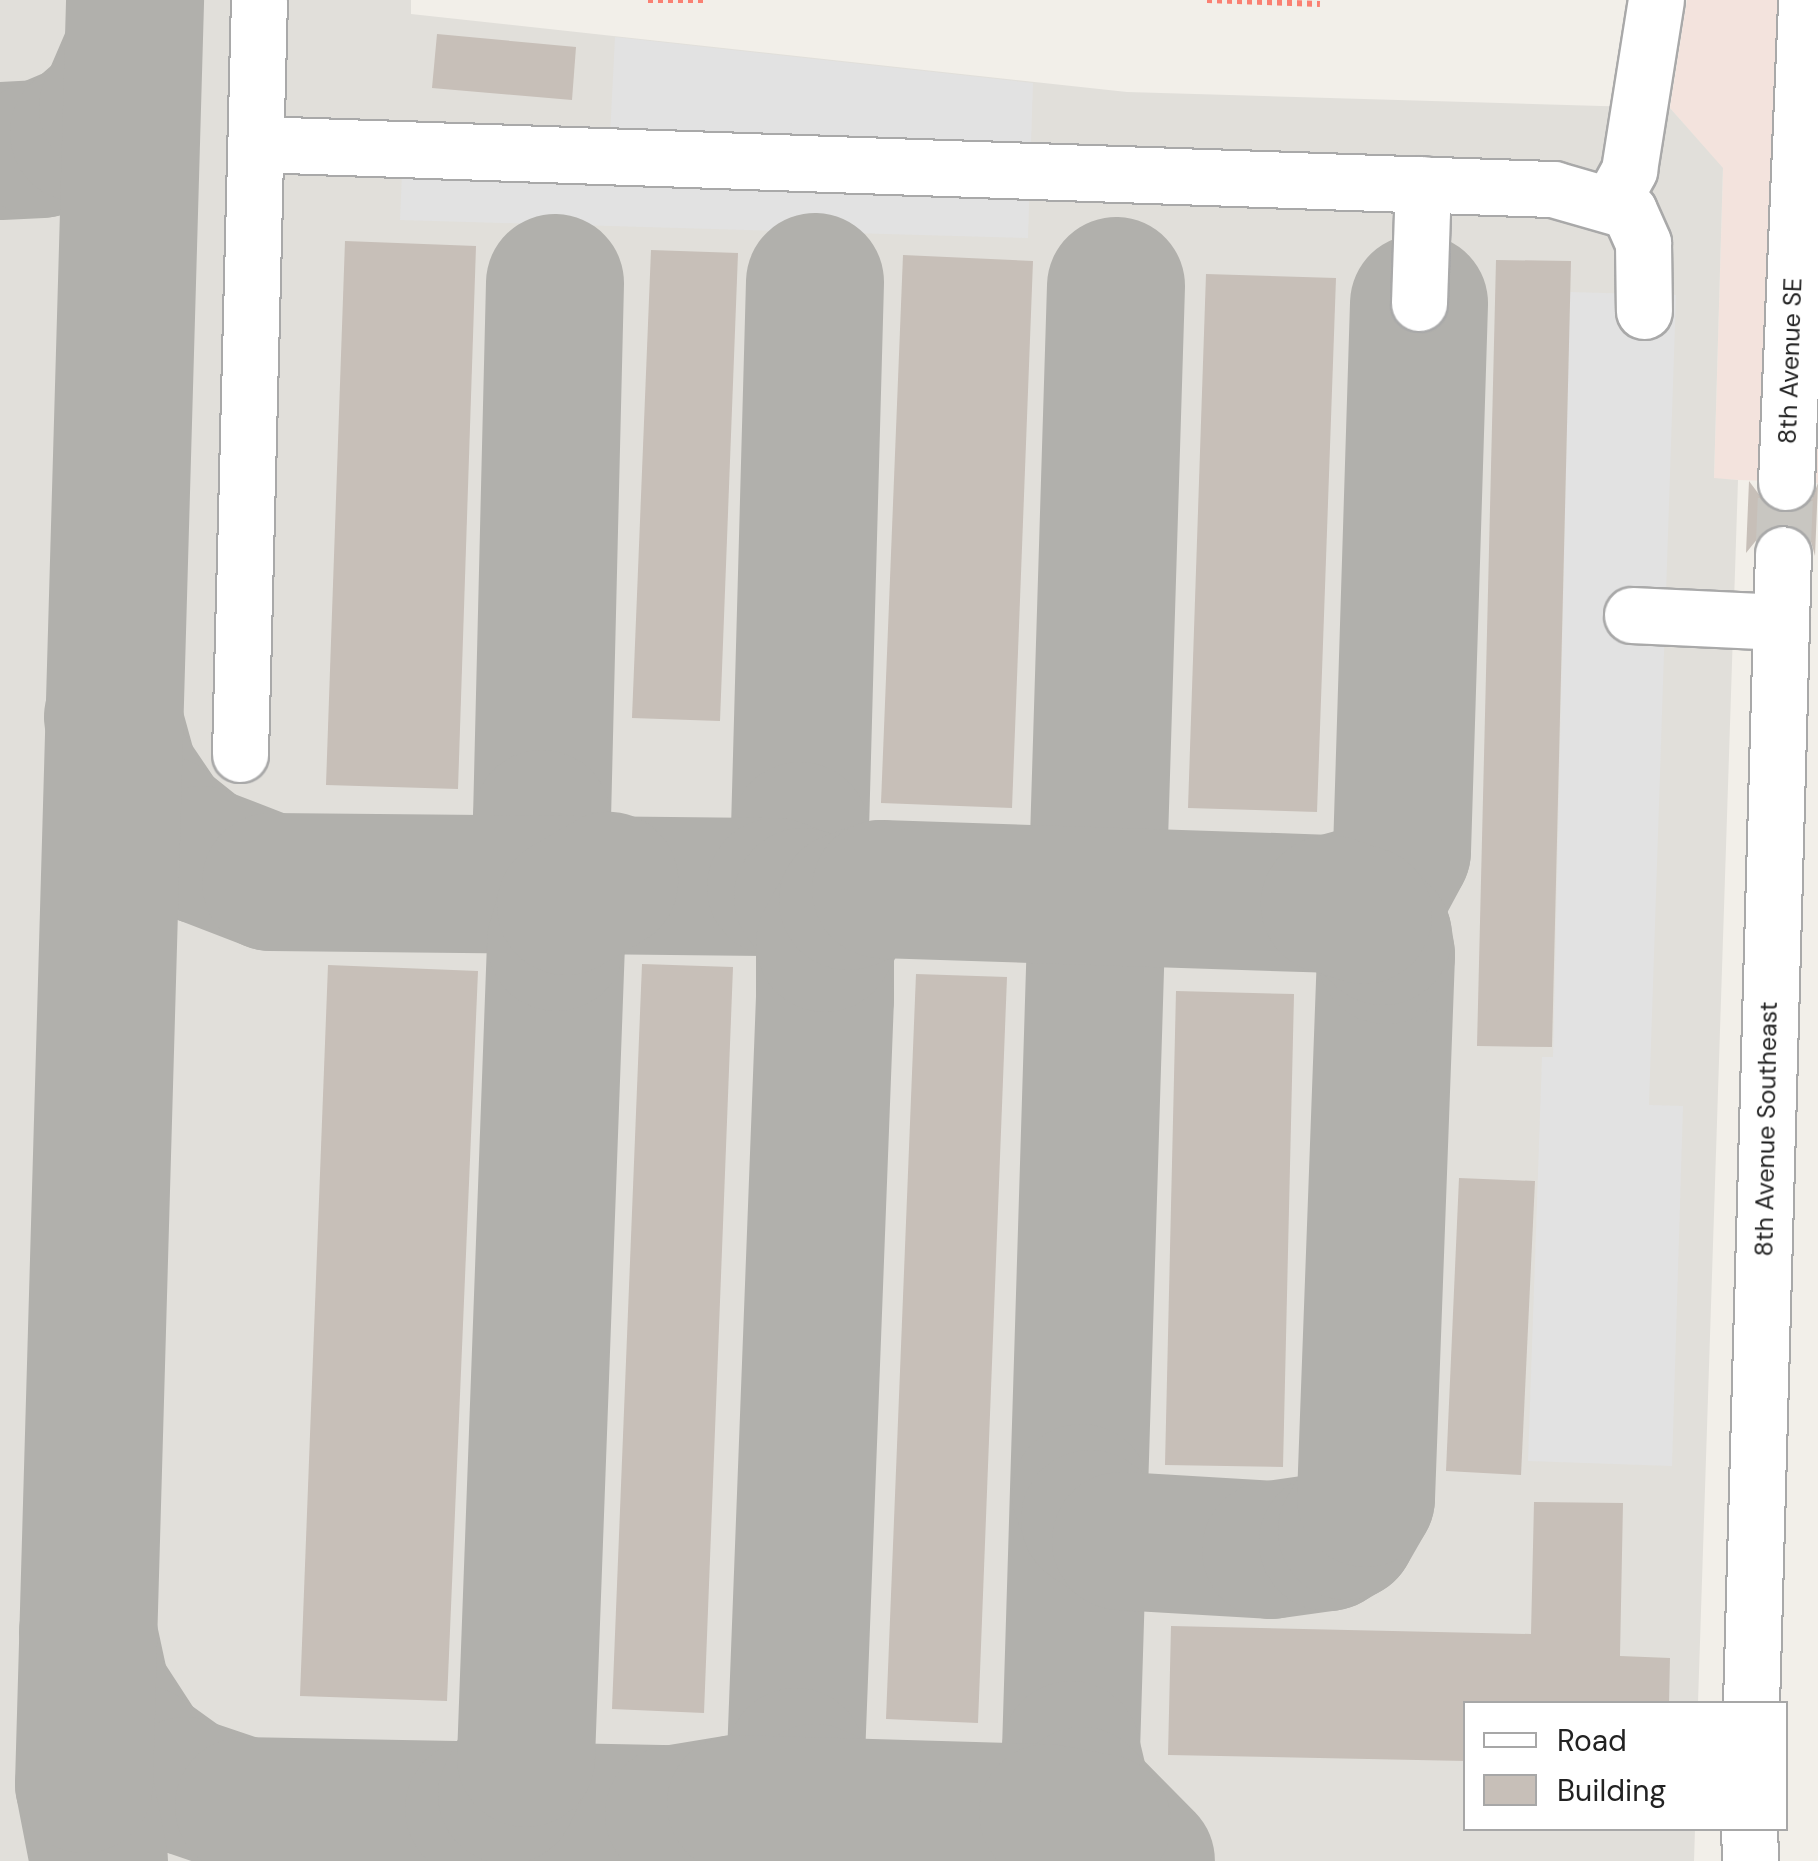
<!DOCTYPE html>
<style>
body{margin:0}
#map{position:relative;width:1818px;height:1861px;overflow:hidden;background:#f2efe9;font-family:"DM Sans",sans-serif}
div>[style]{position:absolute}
.military>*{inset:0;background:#f3e3dd}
.airport>*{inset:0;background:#e1dfda}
.parking>*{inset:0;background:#e2e2e2}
.taxiway>*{height:138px;margin:-69px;padding:0 69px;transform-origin:69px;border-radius:69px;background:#b1b0ac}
.building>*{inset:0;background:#c7bfb8}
.minor-tunnel>*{height:55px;margin-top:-27.5px;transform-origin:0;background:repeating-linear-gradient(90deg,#c8c6c1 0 55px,transparent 0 83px)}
.path>*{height:6px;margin-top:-3px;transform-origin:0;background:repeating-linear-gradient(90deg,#fa8072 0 5px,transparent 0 10px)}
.roads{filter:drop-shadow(2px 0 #a9a9a9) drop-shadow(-2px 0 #a9a9a9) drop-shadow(0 2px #a9a9a9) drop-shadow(0 -2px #a9a9a9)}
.minor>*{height:55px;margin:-27.5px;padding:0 27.5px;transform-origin:27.5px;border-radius:27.5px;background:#fff}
span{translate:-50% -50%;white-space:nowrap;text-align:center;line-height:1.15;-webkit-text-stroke:8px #fff;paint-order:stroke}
.street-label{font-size:25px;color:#222}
.legend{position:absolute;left:1463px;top:1701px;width:325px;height:130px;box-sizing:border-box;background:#fff;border:2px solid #a7a7a7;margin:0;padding:12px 18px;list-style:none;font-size:30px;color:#222}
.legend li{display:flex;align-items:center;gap:20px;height:50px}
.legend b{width:50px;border:2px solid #a7a7a7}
</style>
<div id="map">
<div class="military">
<i style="clip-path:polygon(1687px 0,1818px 0,1818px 483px,1714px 479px,1723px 169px,1670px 108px)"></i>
</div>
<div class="airport">
<i style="clip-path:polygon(0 0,411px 0,411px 14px,1127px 92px,1670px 108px,1723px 168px,1714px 478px,1738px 480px,1698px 1703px,1466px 1704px,1466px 1828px,1695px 1829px,1694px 1861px,0 1861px)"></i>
</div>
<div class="parking">
<i style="clip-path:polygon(615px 37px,1033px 83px,1028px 238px,400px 220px,403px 149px,609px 156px)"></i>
<i style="clip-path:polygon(1570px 292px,1676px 295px,1649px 1105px,1683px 1106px,1672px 1466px,1528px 1461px,1542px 1057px,1553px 1057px)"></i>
</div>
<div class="taxiway">
<i style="left:0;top:151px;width:41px;rotate:-2.8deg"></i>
<i style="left:41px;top:149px;width:41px;rotate:-22.8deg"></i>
<i style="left:79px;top:133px;width:38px;rotate:-41deg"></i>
<i style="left:108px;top:108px;width:63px;rotate:-66.7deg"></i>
<i style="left:815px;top:282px;width:549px;rotate:91.57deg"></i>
<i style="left:800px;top:831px;width:115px;rotate:77.4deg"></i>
<i style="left:825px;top:943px;width:55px;rotate:90deg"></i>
<i style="left:825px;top:998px;width:760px;rotate:92.19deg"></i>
<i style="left:796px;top:1757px;width:41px;rotate:62.2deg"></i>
<i style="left:815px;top:1793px;width:31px;rotate:25deg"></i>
<i style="left:555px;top:283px;width:536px;rotate:91.39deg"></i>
<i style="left:542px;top:819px;width:124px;rotate:83.5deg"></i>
<i style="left:1116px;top:286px;width:1465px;rotate:91.76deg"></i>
<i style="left:1071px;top:1750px;width:47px;rotate:76.6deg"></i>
<i style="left:1082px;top:1796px;width:91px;rotate:45.4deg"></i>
<i style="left:113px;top:717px;width:60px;rotate:74.6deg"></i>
<i style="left:129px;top:775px;width:59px;rotate:56deg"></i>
<i style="left:162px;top:824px;width:50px;rotate:38.5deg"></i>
<i style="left:201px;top:855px;width:75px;rotate:21.1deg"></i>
<i style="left:271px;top:882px;width:505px;rotate:0.57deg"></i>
<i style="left:776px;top:887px;width:29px;rotate:20deg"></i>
<i style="left:803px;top:897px;width:31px;rotate:52deg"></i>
<i style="left:825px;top:943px;width:48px;rotate:-61.3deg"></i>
<i style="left:848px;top:901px;width:35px;rotate:-20deg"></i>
<i style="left:881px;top:889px;width:449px;rotate:1.9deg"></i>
<i style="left:1330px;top:904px;width:53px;rotate:-15.4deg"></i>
<i style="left:1381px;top:890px;width:44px;rotate:-61.7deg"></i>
<i style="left:1402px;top:851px;width:548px;rotate:-88.22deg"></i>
<i style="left:1081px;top:1493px;width:28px;rotate:71deg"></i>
<i style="left:1090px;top:1519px;width:38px;rotate:35deg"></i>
<i style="left:1121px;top:1541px;width:150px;rotate:3.4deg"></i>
<i style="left:1271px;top:1550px;width:58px;rotate:-8deg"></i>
<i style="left:1328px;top:1542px;width:22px;rotate:-30deg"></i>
<i style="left:1347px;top:1531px;width:38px;rotate:-60deg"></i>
<i style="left:1366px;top:1498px;width:543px;rotate:-87.89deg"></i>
<i style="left:1386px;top:955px;width:19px;rotate:-99deg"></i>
<i style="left:1383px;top:936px;width:29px;rotate:-134deg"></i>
<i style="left:1363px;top:915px;width:35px;rotate:-162deg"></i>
<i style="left:88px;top:1632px;width:61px;rotate:77.8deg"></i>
<i style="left:101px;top:1692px;width:75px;rotate:56.9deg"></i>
<i style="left:142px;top:1755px;width:53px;rotate:35.8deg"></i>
<i style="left:185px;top:1786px;width:62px;rotate:18.7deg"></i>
<i style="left:244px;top:1806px;width:430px;rotate:1.1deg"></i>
<i style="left:674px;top:1814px;width:63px;rotate:-9.2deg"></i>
<i style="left:736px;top:1804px;width:312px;rotate:1.7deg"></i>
<i style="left:1048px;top:1813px;width:55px;rotate:10.5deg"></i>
<i style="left:474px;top:1809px;width:36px;rotate:-23deg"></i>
<i style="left:507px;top:1795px;width:42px;rotate:-62.8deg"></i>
<i style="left:526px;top:1758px;width:817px;rotate:-87.89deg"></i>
<i style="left:556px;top:942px;width:37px;rotate:-74deg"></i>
<i style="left:566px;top:906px;width:50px;rotate:-30.2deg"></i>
<i style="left:99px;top:1861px;width:78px;rotate:-101deg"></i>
<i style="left:84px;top:1784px;width:1785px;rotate:-88.36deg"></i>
</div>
<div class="building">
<i style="clip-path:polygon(437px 34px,576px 47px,572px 100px,432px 88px)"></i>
<i style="clip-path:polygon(345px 241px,476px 246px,458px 789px,326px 785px)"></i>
<i style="clip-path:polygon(651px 250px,738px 253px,720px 721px,632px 718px)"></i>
<i style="clip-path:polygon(903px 255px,1033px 261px,1012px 808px,881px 803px)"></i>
<i style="clip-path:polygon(1496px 260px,1571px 261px,1552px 1047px,1477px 1046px)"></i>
<i style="clip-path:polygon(1206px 274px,1336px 278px,1317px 812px,1188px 808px)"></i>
<i style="clip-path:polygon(1749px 481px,1769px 508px,1786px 513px,1812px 499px,1818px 483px,1815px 556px,1810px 538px,1785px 523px,1767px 527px,1746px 553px)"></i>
<i style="clip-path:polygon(642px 964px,733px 967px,704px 1713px,612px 1709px)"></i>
<i style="clip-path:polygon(328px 965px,478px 971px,447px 1701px,300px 1696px)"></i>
<i style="clip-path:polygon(916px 974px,1007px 977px,978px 1723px,886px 1719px)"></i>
<i style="clip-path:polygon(1176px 991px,1294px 994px,1283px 1467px,1165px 1465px)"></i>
<i style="clip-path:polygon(1459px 1178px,1535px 1181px,1521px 1475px,1446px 1471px)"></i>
<i style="clip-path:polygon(1534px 1502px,1623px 1503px,1620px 1656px,1670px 1658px,1669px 1704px,1466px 1704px,1466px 1761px,1168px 1755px,1171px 1626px,1531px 1634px)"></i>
</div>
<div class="minor-tunnel">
<i style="left:1783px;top:554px;width:72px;rotate:-87.6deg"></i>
</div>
<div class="path">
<i style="left:648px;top:0;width:60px"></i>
<i style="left:1207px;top:0;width:113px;rotate:2deg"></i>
</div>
<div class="roads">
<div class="minor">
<i style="left:256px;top:144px;width:1298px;rotate:1.99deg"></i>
<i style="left:1553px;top:189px;width:79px;rotate:16.1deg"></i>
<i style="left:1629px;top:211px;width:35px;rotate:66deg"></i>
<i style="left:1643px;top:243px;width:68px;rotate:89.2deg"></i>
<i style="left:1611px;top:203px;width:38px;rotate:-61deg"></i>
<i style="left:1629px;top:170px;width:172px;rotate:-81deg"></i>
<i style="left:1419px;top:303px;width:119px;rotate:-88.1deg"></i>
<i style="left:1786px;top:482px;width:482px;rotate:-87.6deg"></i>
<i style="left:1632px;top:615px;width:149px;rotate:2.7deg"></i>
<i style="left:240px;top:754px;width:754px;rotate:-88.56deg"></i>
<i style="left:1751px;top:1704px;width:1150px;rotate:-88.41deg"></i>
<i style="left:1749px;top:1828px;width:33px;rotate:88deg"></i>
</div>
</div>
<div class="street-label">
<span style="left:1791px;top:361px;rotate:-88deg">8th Avenue SE</span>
<span style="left:1767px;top:1129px;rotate:-89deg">8th Avenue Southeast</span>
</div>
<ul class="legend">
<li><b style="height:12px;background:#fff"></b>Road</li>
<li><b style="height:28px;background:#c7bfb8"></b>Building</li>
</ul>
</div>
